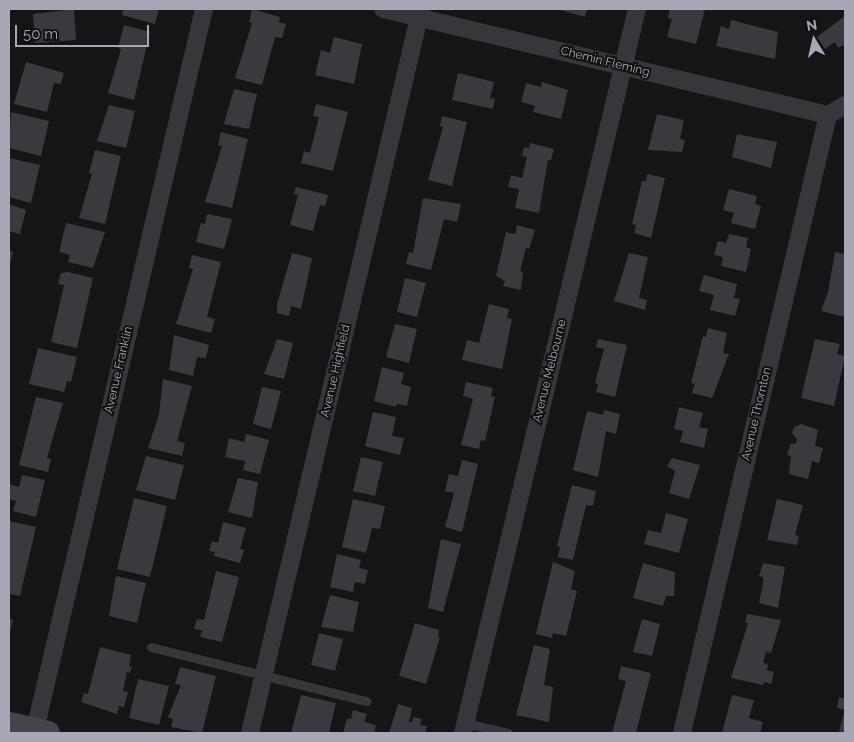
<!DOCTYPE html>
<style>
body{margin:0}
#map{position:relative;width:854px;height:742px;overflow:hidden;background:#151416;font-family:Raleway,sans-serif}
div>[style]{position:absolute}
.building>*{inset:0;background:#3a3a3e}
.lane>*{height:9px;margin:-4.5px;padding:0 4.5px;transform-origin:4.5px;border-radius:4.5px;background:#36363b}
.street>*{height:18px;margin:-9px;padding:0 9px;transform-origin:9px;border-radius:9px;background:#36363b}
.secondary>*{height:25px;margin:-12.5px;padding:0 12.5px;transform-origin:12.5px;border-radius:12.5px;background:#44444b}
span{translate:-50% -50%;white-space:nowrap;text-align:center;line-height:1.15;-webkit-text-stroke:4px #101011;paint-order:stroke}
.street-label{font-size:12px;color:#a7a7b6}
.frame{position:absolute;inset:0;border:10px solid #a7a7b6;pointer-events:none}
.north{position:absolute;left:789px;top:15px;width:50px;height:50px;-webkit-text-stroke:4px #101011;paint-order:stroke;rotate:351deg;font-size:14px;font-weight:700;line-height:20px;text-align:center;color:#a7a7b6}
.north::after{content:'';display:block;margin:auto;width:18px;height:22px;background:#a7a7b6;clip-path:polygon(50% 0,100% 100%,50% 72%,0 100%)}
.scale{position:absolute;left:15px;top:25px;width:134px;height:22px;box-sizing:border-box;border:2px solid #a7a7b6;border-top:0;padding-left:6px;font-size:15px;line-height:18px;white-space:nowrap;color:#a7a7b6;-webkit-text-stroke:4px #101011;paint-order:stroke}
</style>
<div id="map">
<div class="building">
<i style="clip-path:polygon(74px 9px,76px 40px,35px 43px,33px 14px)"></i>
<i style="clip-path:polygon(123px 9px,159px 9px,155px 24px,122px 15px)"></i>
<i style="clip-path:polygon(252px 9px,280px 17px,279px 22px,286px 24px,282px 38px,275px 37px,262px 85px,235px 78px,252px 23px,249px 22px)"></i>
<i style="clip-path:polygon(557px 9px,587px 9px,585px 17px)"></i>
<i style="clip-path:polygon(670px 9px,705px 9px,696px 44px,667px 37px,672px 19px,668px 18px)"></i>
<i style="clip-path:polygon(845px 16px,845px 44px,838px 48px,835px 42px,825px 49px,817px 37px)"></i>
<i style="clip-path:polygon(731px 20px,778px 32px,775px 59px,716px 46px,721px 26px,729px 29px)"></i>
<i style="clip-path:polygon(124px 25px,150px 32px,134px 100px,108px 93px,121px 49px,118px 48px)"></i>
<i style="clip-path:polygon(334px 37px,362px 44px,354px 84px,315px 75px,321px 50px,330px 53px)"></i>
<i style="clip-path:polygon(26px 62px,64px 73px,61px 84px,54px 83px,47px 112px,14px 104px)"></i>
<i style="clip-path:polygon(458px 73px,494px 82px,490px 98px,495px 99px,493px 109px,452px 100px)"></i>
<i style="clip-path:polygon(542px 82px,568px 90px,561px 119px,533px 112px,535px 106px,521px 102px,526px 83px,541px 87px)"></i>
<i style="clip-path:polygon(234px 89px,257px 94px,249px 129px,224px 124px)"></i>
<i style="clip-path:polygon(316px 104px,348px 112px,333px 171px,301px 163px,304px 151px,310px 153px,319px 117px,313px 116px)"></i>
<i style="clip-path:polygon(109px 105px,135px 111px,126px 148px,97px 141px)"></i>
<i style="clip-path:polygon(11px 112px,49px 121px,41px 156px,9px 148px)"></i>
<i style="clip-path:polygon(657px 114px,684px 120px,680px 139px,685px 140px,682px 152px,648px 150px)"></i>
<i style="clip-path:polygon(442px 116px,467px 122px,452px 186px,428px 180px,443px 127px,440px 126px)"></i>
<i style="clip-path:polygon(221px 132px,248px 139px,232px 208px,205px 202px,222px 146px,218px 145px)"></i>
<i style="clip-path:polygon(737px 134px,777px 142px,771px 168px,732px 157px)"></i>
<i style="clip-path:polygon(530px 143px,554px 149px,551px 160px,548px 160px,539px 213px,515px 208px,519px 189px,508px 187px,511px 175px,522px 178px,527px 157px,522px 156px,524px 147px,529px 148px)"></i>
<i style="clip-path:polygon(95px 150px,121px 156px,105px 224px,79px 218px,92px 174px,89px 173px)"></i>
<i style="clip-path:polygon(9px 158px,40px 165px,31px 203px,9px 197px)"></i>
<i style="clip-path:polygon(647px 174px,665px 178px,651px 238px,634px 233px,636px 225px,632px 224px,642px 181px,646px 181px)"></i>
<i style="clip-path:polygon(296px 187px,328px 195px,325px 206px,320px 205px,313px 231px,290px 225px,298px 195px,294px 194px)"></i>
<i style="clip-path:polygon(729px 189px,757px 196px,755px 204px,761px 206px,755px 229px,731px 223px,734px 213px,723px 210px)"></i>
<i style="clip-path:polygon(423px 198px,461px 204px,457px 222px,444px 219px,431px 270px,406px 264px,409px 252px,413px 253px)"></i>
<i style="clip-path:polygon(9px 204px,26px 210px,20px 234px,9px 231px)"></i>
<i style="clip-path:polygon(207px 214px,232px 219px,224px 249px,196px 242px,201px 223px,205px 224px)"></i>
<i style="clip-path:polygon(66px 223px,105px 232px,93px 268px,68px 262px,70px 255px,59px 252px)"></i>
<i style="clip-path:polygon(517px 225px,535px 230px,529px 249px,526px 248px,520px 271px,523px 272px,521px 290px,503px 286px,505px 281px,496px 276px,506px 232px,515px 234px)"></i>
<i style="clip-path:polygon(729px 234px,748px 238px,746px 247px,751px 249px,746px 272px,721px 266px,723px 257px,714px 255px,718px 241px,726px 243px)"></i>
<i style="clip-path:polygon(9px 251px,13px 252px,9px 268px)"></i>
<i style="clip-path:polygon(835px 252px,845px 254px,845px 317px,821px 311px,828px 292px)"></i>
<i style="clip-path:polygon(292px 253px,312px 258px,301px 309px,291px 306px,289px 316px,277px 313px,277px 304px)"></i>
<i style="clip-path:polygon(629px 253px,648px 257px,639px 298px,647px 300px,645px 310px,614px 301px)"></i>
<i style="clip-path:polygon(192px 255px,221px 262px,207px 317px,215px 319px,211px 333px,176px 324px,193px 269px,189px 268px)"></i>
<i style="clip-path:polygon(68px 272px,93px 278px,77px 348px,51px 342px,64px 285px,58px 284px,61px 273px)"></i>
<i style="clip-path:polygon(704px 275px,737px 284px,734px 298px,740px 299px,735px 316px,710px 310px,714px 295px,699px 291px)"></i>
<i style="clip-path:polygon(405px 278px,426px 283px,417px 317px,397px 312px)"></i>
<i style="clip-path:polygon(489px 304px,509px 309px,507px 318px,512px 319px,502px 369px,462px 360px,467px 340px,479px 343px)"></i>
<i style="clip-path:polygon(395px 324px,417px 329px,409px 363px,386px 357px)"></i>
<i style="clip-path:polygon(708px 328px,727px 333px,723px 353px,729px 354px,712px 398px,692px 393px,695px 384px,691px 383px,703px 336px,706px 337px)"></i>
<i style="clip-path:polygon(174px 335px,209px 345px,206px 358px,197px 357px,193px 376px,169px 370px)"></i>
<i style="clip-path:polygon(277px 339px,293px 343px,284px 379px,264px 374px)"></i>
<i style="clip-path:polygon(598px 339px,627px 345px,615px 397px,596px 392px,598px 384px,595px 383px,604px 349px,596px 347px)"></i>
<i style="clip-path:polygon(815px 339px,840px 344px,837px 354px,845px 356px,834px 406px,801px 398px)"></i>
<i style="clip-path:polygon(38px 348px,77px 357px,71px 382px,67px 381px,64px 392px,29px 384px)"></i>
<i style="clip-path:polygon(382px 367px,404px 373px,401px 384px,411px 387px,407px 406px,397px 404px,396px 407px,374px 401px)"></i>
<i style="clip-path:polygon(163px 379px,192px 386px,177px 441px,185px 443px,182px 456px,148px 448px,159px 414px)"></i>
<i style="clip-path:polygon(466px 382px,493px 388px,491px 396px,495px 397px,485px 441px,481px 440px,479px 449px,461px 445px,473px 399px,463px 396px)"></i>
<i style="clip-path:polygon(262px 387px,281px 391px,271px 429px,253px 424px)"></i>
<i style="clip-path:polygon(36px 397px,63px 403px,47px 458px,51px 459px,48px 472px,19px 465px)"></i>
<i style="clip-path:polygon(679px 407px,703px 413px,699px 427px,708px 429px,704px 448px,680px 442px,683px 431px,674px 429px)"></i>
<i style="clip-path:polygon(604px 410px,620px 414px,616px 434px,606px 431px,598px 477px,573px 470px,587px 411px,603px 415px)"></i>
<i style="clip-path:polygon(373px 412px,396px 417px,392px 436px,404px 438px,400px 455px,365px 446px)"></i>
<i style="clip-path:polygon(801px 424px,818px 430px,815px 446px,823px 448px,819px 463px,812px 461px,808px 479px,789px 474px,791px 456px,787px 455px,791px 443px,795px 444px,797px 440px,792px 433px,794px 427px)"></i>
<i style="clip-path:polygon(246px 434px,269px 440px,260px 474px,243px 470px,245px 461px,225px 457px,229px 438px,244px 442px)"></i>
<i style="clip-path:polygon(146px 456px,184px 465px,175px 500px,136px 490px)"></i>
<i style="clip-path:polygon(361px 457px,383px 462px,375px 496px,353px 491px)"></i>
<i style="clip-path:polygon(672px 458px,700px 465px,689px 499px,669px 493px,675px 471px,667px 466px)"></i>
<i style="clip-path:polygon(462px 460px,478px 464px,462px 532px,445px 527px,454px 493px,445px 491px,449px 474px,458px 476px)"></i>
<i style="clip-path:polygon(22px 475px,45px 480px,36px 517px,13px 511px,16px 501px,9px 499px,9px 484px,19px 487px)"></i>
<i style="clip-path:polygon(238px 478px,258px 482px,252px 518px,228px 512px)"></i>
<i style="clip-path:polygon(572px 485px,596px 491px,593px 506px,586px 505px,573px 560px,558px 557px,560px 547px,557px 546px)"></i>
<i style="clip-path:polygon(134px 498px,167px 506px,150px 577px,117px 569px)"></i>
<i style="clip-path:polygon(353px 499px,385px 506px,380px 529px,372px 528px,366px 553px,342px 547px)"></i>
<i style="clip-path:polygon(777px 499px,803px 505px,795px 535px,799px 536px,797px 545px,767px 540px)"></i>
<i style="clip-path:polygon(666px 513px,688px 519px,679px 553px,644px 544px,648px 530px,661px 533px)"></i>
<i style="clip-path:polygon(9px 521px,36px 527px,20px 596px,9px 594px)"></i>
<i style="clip-path:polygon(223px 522px,246px 528px,240px 549px,244px 550px,240px 563px,214px 556px,215px 552px,209px 551px,212px 541px,218px 543px)"></i>
<i style="clip-path:polygon(441px 539px,461px 544px,443px 612px,428px 608px)"></i>
<i style="clip-path:polygon(337px 554px,361px 560px,359px 568px,368px 570px,365px 584px,355px 582px,353px 592px,330px 587px)"></i>
<i style="clip-path:polygon(553px 562px,575px 571px,571px 589px,577px 591px,566px 636px,553px 633px,552px 638px,536px 634px)"></i>
<i style="clip-path:polygon(643px 563px,675px 572px,674px 596px,666px 596px,663px 606px,633px 598px)"></i>
<i style="clip-path:polygon(763px 563px,785px 567px,778px 608px,759px 603px,763px 584px,763px 577px,759px 576px)"></i>
<i style="clip-path:polygon(216px 571px,239px 577px,222px 642px,200px 637px,202px 630px,194px 629px,197px 619px,204px 620px)"></i>
<i style="clip-path:polygon(116px 576px,146px 583px,137px 623px,109px 616px)"></i>
<i style="clip-path:polygon(330px 595px,359px 602px,353px 632px,321px 627px)"></i>
<i style="clip-path:polygon(747px 614px,781px 620px,771px 653px,766px 652px,763px 663px,768px 664px,767px 670px,774px 672px,771px 684px,764px 682px,763px 685px,731px 678px,748px 623px,745px 623px)"></i>
<i style="clip-path:polygon(9px 619px,13px 620px,9px 636px)"></i>
<i style="clip-path:polygon(642px 619px,660px 624px,652px 656px,633px 652px)"></i>
<i style="clip-path:polygon(415px 623px,439px 630px,438px 637px,440px 637px,426px 684px,399px 676px)"></i>
<i style="clip-path:polygon(319px 633px,343px 639px,335px 671px,311px 665px)"></i>
<i style="clip-path:polygon(534px 645px,550px 649px,544px 685px,553px 687px,549px 722px,516px 715px)"></i>
<i style="clip-path:polygon(100px 647px,131px 655px,129px 666px,132px 667px,130px 673px,127px 672px,123px 691px,128px 692px,124px 707px,119px 706px,117px 714px,81px 702px,84px 693px,88px 694px)"></i>
<i style="clip-path:polygon(621px 666px,651px 673px,636px 733px,612px 733px,626px 681px,618px 679px)"></i>
<i style="clip-path:polygon(180px 667px,216px 676px,202px 733px,171px 727px,173px 719px,168px 717px,181px 685px,175px 684px)"></i>
<i style="clip-path:polygon(138px 679px,169px 686px,159px 725px,129px 718px)"></i>
<i style="clip-path:polygon(301px 695px,336px 703px,329px 733px,291px 733px)"></i>
<i style="clip-path:polygon(732px 695px,754px 700px,749px 718px,763px 722px,760px 733px,722px 733px)"></i>
<i style="clip-path:polygon(839px 697px,845px 699px,845px 710px,837px 708px)"></i>
<i style="clip-path:polygon(398px 704px,412px 708px,409px 722px,412px 722px,413px 717px,422px 719px,420px 725px,427px 726px,425px 733px,389px 733px)"></i>
<i style="clip-path:polygon(353px 710px,367px 714px,364px 722px,376px 725px,374px 733px,343px 733px,347px 719px,351px 719px)"></i>
<i style="clip-path:polygon(845px 710px,845px 733px,839px 731px)"></i>
</div>
<div class="lane">
<i style="left:151px;top:647px;width:222px;rotate:14.1deg"></i>
<i style="left:465px;top:723px;width:44px;rotate:13.1deg"></i>
</div>
<div class="street">
<i style="left:383px;top:9px;width:457px;rotate:13.4deg"></i>
<i style="left:35px;top:730px;width:741px;rotate:-76.81deg"></i>
<i style="left:250px;top:733px;width:744px;rotate:-76.71deg"></i>
<i style="left:463px;top:733px;width:745px;rotate:-76.49deg"></i>
<i style="left:682px;top:733px;width:635px;rotate:-76.71deg"></i>
<i style="left:828px;top:115px;width:20px;rotate:-30deg"></i>
</div>
<div class="secondary">
<i style="left:9px;top:724px;width:39px;rotate:13deg"></i>
</div>
<div class="street-label">
<span style="left:605px;top:62px;rotate:14deg">Chemin Fleming</span>
<span style="left:119px;top:370px;rotate:-77deg">Avenue Franklin</span>
<span style="left:336px;top:371px;rotate:-77deg">Avenue Highfield</span>
<span style="left:550px;top:371px;rotate:-76deg">Avenue Melbourne</span>
<span style="left:757px;top:414px;rotate:-77deg">Avenue Thornton</span>
</div>
<div class="frame"></div>
<div class="north">N</div>
<div class="scale">50 m</div>
</div>
